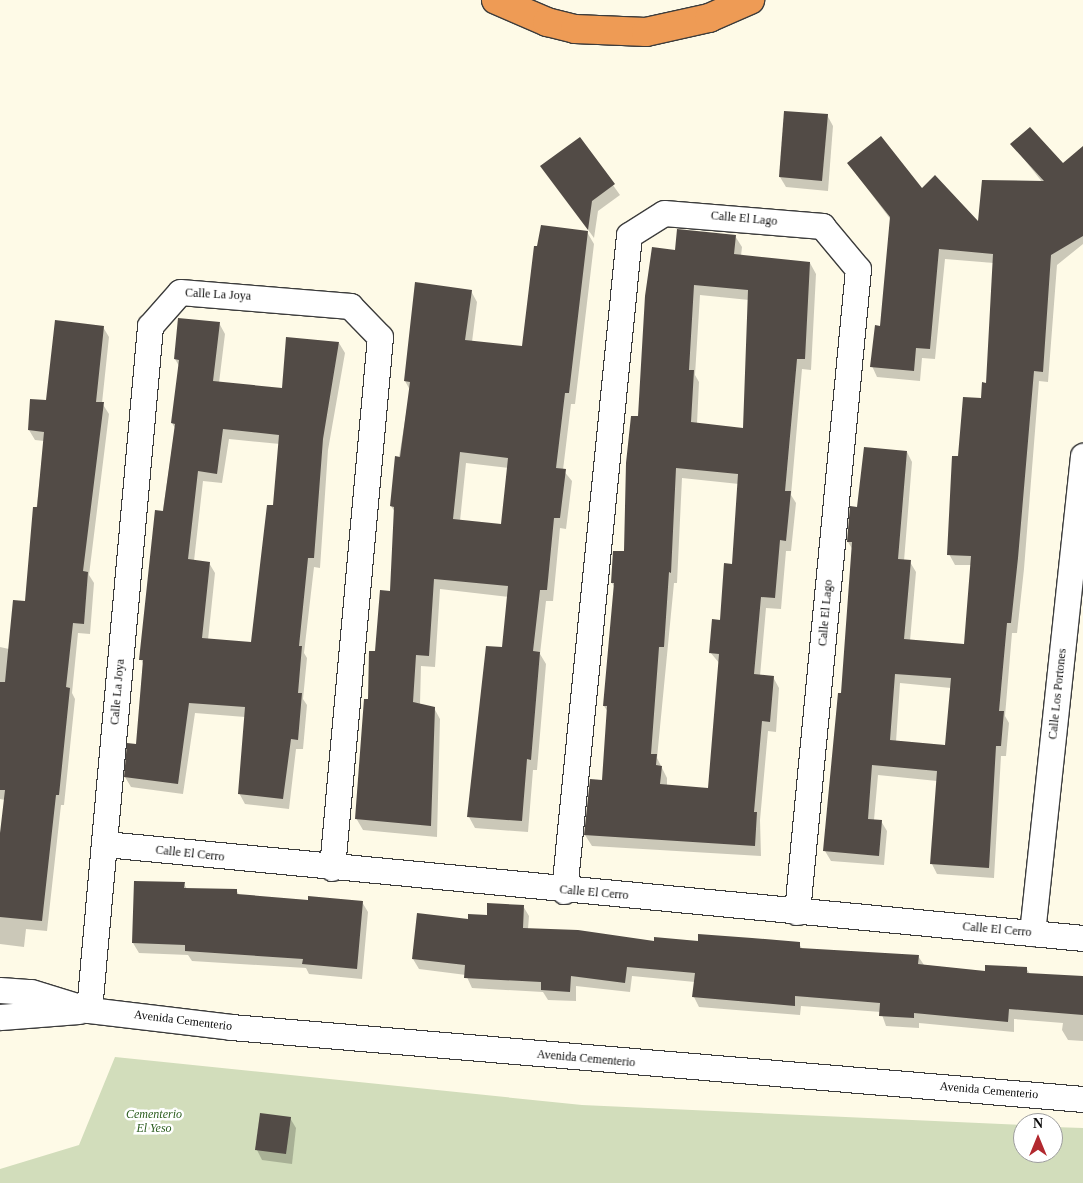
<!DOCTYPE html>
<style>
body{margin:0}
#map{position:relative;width:1083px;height:1183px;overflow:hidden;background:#fefae7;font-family:"Times New Roman",serif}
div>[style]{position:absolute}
.cemetery>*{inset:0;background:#d2ddbb}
.shadow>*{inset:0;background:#0003}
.building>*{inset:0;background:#524b46}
.roads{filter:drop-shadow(1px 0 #3c3c3c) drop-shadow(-1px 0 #3c3c3c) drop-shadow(0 1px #3c3c3c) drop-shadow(0 -1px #3c3c3c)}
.street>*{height:25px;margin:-12.5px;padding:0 12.5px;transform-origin:12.5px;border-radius:12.5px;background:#fff}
.highway>*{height:28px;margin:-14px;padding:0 14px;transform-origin:14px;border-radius:14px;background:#ee9b55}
span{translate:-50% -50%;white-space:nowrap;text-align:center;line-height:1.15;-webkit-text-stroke:5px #fff;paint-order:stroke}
.street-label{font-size:12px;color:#090909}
.park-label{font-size:12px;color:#2b5d1e;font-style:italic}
.north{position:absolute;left:1013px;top:1113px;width:50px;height:50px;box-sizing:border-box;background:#fff;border:1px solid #9d9d9d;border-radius:50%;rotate:0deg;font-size:14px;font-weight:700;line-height:20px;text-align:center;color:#090909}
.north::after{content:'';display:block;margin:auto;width:18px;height:22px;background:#b2292f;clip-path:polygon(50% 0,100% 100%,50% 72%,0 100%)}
</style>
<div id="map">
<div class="cemetery">
<i style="clip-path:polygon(115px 1057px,582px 1105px,1023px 1125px,1023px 1153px,1053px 1153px,1053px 1127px,1083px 1128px,1083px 1183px,0 1183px,0 1169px,79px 1145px)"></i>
</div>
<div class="shadow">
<i style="clip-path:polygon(827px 115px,833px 126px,828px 191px,786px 187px,780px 177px)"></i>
<i style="clip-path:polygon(580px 139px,620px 195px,598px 211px,594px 238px,542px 166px)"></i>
<i style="clip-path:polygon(evenodd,1012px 144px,1063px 165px,1083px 147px,1083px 244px,1057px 265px,1048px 382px,1039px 381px,1024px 569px,1017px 633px,1012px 633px,1005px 716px,1009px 723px,1006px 756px,1001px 756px,994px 878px,937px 874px,932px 864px,937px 781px,878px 775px,874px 820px,881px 821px,887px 831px,884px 865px,831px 861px,825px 851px,842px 694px,853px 550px,848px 542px,858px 508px,907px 452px,912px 462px,904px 561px,910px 562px,916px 572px,910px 641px,965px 645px,971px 565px,955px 565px,949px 554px,959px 458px,988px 384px,994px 263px,945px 259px,935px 359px,922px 358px,920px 381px,877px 377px,872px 366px,882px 327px,891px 220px,848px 163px,922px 189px,980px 224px,1043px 183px,1012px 144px,900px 683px,951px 688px,946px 746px,896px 742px,900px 683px)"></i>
<i style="clip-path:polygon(evenodd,587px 232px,594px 244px,575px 404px,571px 404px,563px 470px,572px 481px,566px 529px,560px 528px,553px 601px,546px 601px,540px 654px,546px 664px,537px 770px,533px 770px,528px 832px,475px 828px,469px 817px,503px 649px,509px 597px,440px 589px,435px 667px,421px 666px,420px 704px,434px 708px,440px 719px,437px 837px,363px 830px,356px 818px,376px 652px,391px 592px,395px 512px,391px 506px,410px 390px,405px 381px,471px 291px,477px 302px,472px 342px,523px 348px,587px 232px,466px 463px,509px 468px,503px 526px,460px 521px,466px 463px)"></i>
<i style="clip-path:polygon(evenodd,735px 236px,742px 247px,741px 256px,810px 263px,816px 274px,811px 370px,802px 369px,791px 495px,796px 503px,791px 551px,786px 551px,781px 609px,766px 608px,760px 676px,773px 677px,779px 688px,776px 732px,768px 731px,760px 820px,761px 856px,592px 846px,585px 835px,603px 781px,608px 712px,604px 706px,615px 588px,612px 583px,625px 553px,640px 418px,676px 251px,735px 236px,700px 295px,749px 300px,745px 429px,697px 424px,699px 382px,695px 375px,700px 295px,735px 236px,682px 478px,739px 484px,733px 565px,721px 622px,710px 652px,720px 664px,709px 790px,667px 786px,667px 778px,657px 758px,674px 583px,677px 583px,682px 478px)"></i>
<i style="clip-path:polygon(evenodd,219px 323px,225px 334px,219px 383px,283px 390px,339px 343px,345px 353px,328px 450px,320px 568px,314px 567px,304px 653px,307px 658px,303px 699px,307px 705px,303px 749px,296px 749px,289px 809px,245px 804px,239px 793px,245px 717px,195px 713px,183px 794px,131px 787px,125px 777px,137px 745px,143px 664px,141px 659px,175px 428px,172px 423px,179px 366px,175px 359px,219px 323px,229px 439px,280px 444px,274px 507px,253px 643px,208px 640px,215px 573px,209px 563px,194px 561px,203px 481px,222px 483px,229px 439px)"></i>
<i style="clip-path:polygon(103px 327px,109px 337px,102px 403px,109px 414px,89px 575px,94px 583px,90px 634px,78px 633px,72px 693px,75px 699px,64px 805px,61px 805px,47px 931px,26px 929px,24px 947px,0 944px,0 844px,5px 800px,0 799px,0 647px,9px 649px,26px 602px,44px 441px,35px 440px,29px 430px)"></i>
<i style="clip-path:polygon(184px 884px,187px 889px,236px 890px,240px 896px,309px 902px,362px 902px,368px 912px,362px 979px,309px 974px,306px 968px,192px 961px,188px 955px,139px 953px,133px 943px)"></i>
<i style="clip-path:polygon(523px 906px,529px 916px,528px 929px,655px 943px,799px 944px,803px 950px,918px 956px,924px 965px,986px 972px,1026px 968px,1030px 974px,1083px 977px,1083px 1041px,1068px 1040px,1062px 1030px,1063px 1023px,1014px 1019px,1014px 1032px,919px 1023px,919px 1028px,886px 1026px,881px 1012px,801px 1006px,800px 1015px,699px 1007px,694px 997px,695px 982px,632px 976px,630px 992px,576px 986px,576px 1001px,548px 1000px,543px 992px,472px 988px,466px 975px,419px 969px,413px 959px,469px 920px)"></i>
<i style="clip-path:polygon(290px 1118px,296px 1128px,292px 1164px,262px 1160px,257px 1150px)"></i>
</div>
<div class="building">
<i style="clip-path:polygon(784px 111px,828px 114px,822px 181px,779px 177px)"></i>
<i style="clip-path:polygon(evenodd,1030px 127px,1063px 163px,1083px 146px,1083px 236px,1051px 255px,1043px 372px,1034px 371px,1018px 558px,1011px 623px,1007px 623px,999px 711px,1004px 711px,1001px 746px,996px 746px,989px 868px,930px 864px,937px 771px,872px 765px,868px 819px,882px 820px,879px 856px,823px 851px,838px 693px,841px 693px,852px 542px,847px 542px,850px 506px,857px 507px,864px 447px,907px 451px,898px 559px,911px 560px,904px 639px,964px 644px,971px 556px,947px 555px,952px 456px,958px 456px,963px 397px,981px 398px,982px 382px,986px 383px,993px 254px,939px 249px,930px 349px,916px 348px,914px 371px,870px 367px,875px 325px,880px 326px,890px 217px,847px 163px,881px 136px,922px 188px,935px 175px,978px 221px,982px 180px,1044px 181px,1010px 144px,1030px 127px,895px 674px,951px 678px,945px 745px,890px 740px,895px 674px)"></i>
<i style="clip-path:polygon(580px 137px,615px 184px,592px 201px,588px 230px,540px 166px)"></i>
<i style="clip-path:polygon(evenodd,541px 225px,588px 231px,569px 393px,565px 393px,556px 468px,566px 469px,560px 518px,554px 518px,547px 590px,540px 590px,533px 651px,540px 652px,531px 760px,527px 759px,522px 821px,467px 817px,486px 646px,502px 647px,508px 586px,434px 579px,429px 656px,416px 655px,413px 702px,435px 707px,431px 826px,355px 819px,364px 699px,368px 699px,369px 651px,375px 651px,380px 590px,390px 591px,394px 507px,390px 506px,395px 456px,400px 457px,410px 382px,404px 381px,415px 282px,472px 290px,465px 340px,522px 346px,534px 246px,537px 246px,541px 225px,460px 452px,508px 458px,501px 524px,453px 519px,460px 452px)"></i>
<i style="clip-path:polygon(evenodd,677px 229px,736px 235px,734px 254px,810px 262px,805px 359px,797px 359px,785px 491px,791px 491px,786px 541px,780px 540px,775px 598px,761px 597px,754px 674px,774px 676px,770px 722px,762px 721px,754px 812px,757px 812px,755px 846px,584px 835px,590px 779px,602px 780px,607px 706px,603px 706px,614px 583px,611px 583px,613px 551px,624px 551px,626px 463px,631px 416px,638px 416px,645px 296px,652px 247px,675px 250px,677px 229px,694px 285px,748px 290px,743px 428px,691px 422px,694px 370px,689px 370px,694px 285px,677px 229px,676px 468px,738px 474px,732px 564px,724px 563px,720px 620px,712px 619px,709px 653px,719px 654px,708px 788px,660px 784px,662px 766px,656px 765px,657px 754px,651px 754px,659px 647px,664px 647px,669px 572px,671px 573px,676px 468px)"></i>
<i style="clip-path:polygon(evenodd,178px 318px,220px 322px,213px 381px,282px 388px,286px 337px,339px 342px,323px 439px,314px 558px,308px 558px,299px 646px,302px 646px,298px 693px,302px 693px,298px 740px,291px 739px,283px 799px,238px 794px,245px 707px,189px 703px,178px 784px,124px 777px,127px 743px,136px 744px,143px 660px,139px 660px,155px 510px,163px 511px,175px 424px,171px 423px,179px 360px,174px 359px,178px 318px,223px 429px,279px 435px,273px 505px,267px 505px,251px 642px,202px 638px,210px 562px,188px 559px,198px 471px,217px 474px,223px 429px)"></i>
<i style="clip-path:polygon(55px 320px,104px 326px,96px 402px,104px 402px,83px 571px,88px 572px,84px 624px,73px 623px,66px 687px,70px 688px,59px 795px,56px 795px,42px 921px,0 917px,0 833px,5px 790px,0 790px,0 682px,5px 682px,13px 600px,25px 601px,33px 507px,37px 507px,44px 432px,28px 430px,30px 399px,46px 400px)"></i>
<i style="clip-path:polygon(134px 881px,185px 882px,184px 888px,237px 889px,237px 894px,308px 900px,308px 896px,363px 901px,357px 969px,302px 964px,303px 959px,185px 951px,185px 945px,132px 943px)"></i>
<i style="clip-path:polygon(487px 903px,524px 905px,523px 928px,578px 930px,654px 941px,654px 937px,698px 941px,698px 934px,752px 938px,800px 942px,800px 948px,919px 955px,918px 964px,985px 971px,985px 965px,1027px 967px,1027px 973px,1083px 976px,1083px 1015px,1009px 1009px,1008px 1022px,914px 1013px,914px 1018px,879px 1016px,880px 1003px,795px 996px,795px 1006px,692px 997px,695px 973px,627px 967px,625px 983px,571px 976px,570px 992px,541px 990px,541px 982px,464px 978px,465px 965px,412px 959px,417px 913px,468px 919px,468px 914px,487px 915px)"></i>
<i style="clip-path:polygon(260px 1113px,291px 1117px,286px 1154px,255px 1150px)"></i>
</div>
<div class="roads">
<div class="street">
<i style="left:105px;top:844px;width:983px;rotate:5.49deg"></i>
<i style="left:564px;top:891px;width:659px;rotate:-84.34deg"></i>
<i style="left:629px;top:235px;width:41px;rotate:-32.2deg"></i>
<i style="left:664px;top:213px;width:159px;rotate:4.7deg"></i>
<i style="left:822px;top:226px;width:56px;rotate:50.1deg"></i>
<i style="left:858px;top:269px;width:646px;rotate:95.42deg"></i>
<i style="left:1032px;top:933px;width:480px;rotate:-83.9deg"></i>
<i style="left:0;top:990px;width:31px;rotate:4deg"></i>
<i style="left:31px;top:992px;width:61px;rotate:17.2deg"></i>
<i style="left:89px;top:1010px;width:143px;rotate:6.8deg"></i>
<i style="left:231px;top:1027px;width:855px;rotate:4.83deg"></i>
<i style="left:89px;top:1010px;width:687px;rotate:-84.9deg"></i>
<i style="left:150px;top:326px;width:45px;rotate:-48.6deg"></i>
<i style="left:180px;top:292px;width:171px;rotate:4.7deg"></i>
<i style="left:350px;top:306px;width:43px;rotate:45.9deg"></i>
<i style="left:380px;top:337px;width:533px;rotate:95.17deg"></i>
<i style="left:0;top:1017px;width:79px;rotate:-4.3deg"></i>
</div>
<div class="highway">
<i style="left:496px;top:0;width:56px;rotate:23.3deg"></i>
<i style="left:547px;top:22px;width:29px;rotate:14deg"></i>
<i style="left:575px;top:29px;width:71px;rotate:2.4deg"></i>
<i style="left:646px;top:32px;width:65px;rotate:-12.5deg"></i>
<i style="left:709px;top:18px;width:45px;rotate:-23.7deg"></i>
</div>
</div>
<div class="street-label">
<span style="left:744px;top:219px;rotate:5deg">Calle El Lago</span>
<span style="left:218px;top:295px;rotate:3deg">Calle La Joya</span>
<span style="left:826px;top:613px;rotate:-85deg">Calle El Lago</span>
<span style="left:118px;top:692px;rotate:-85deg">Calle La Joya</span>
<span style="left:1058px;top:694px;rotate:-84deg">Calle Los Portones</span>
<span style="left:190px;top:854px;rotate:6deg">Calle El Cerro</span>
<span style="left:594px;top:893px;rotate:5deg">Calle El Cerro</span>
<span style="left:997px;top:930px;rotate:5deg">Calle El Cerro</span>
<span style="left:183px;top:1021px;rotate:7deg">Avenida Cementerio</span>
<span style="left:586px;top:1059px;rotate:5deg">Avenida Cementerio</span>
<span style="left:989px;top:1091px;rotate:5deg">Avenida Cementerio</span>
</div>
<div class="park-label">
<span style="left:154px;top:1122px">Cementerio<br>El Yeso</span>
</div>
<div class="north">N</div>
</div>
